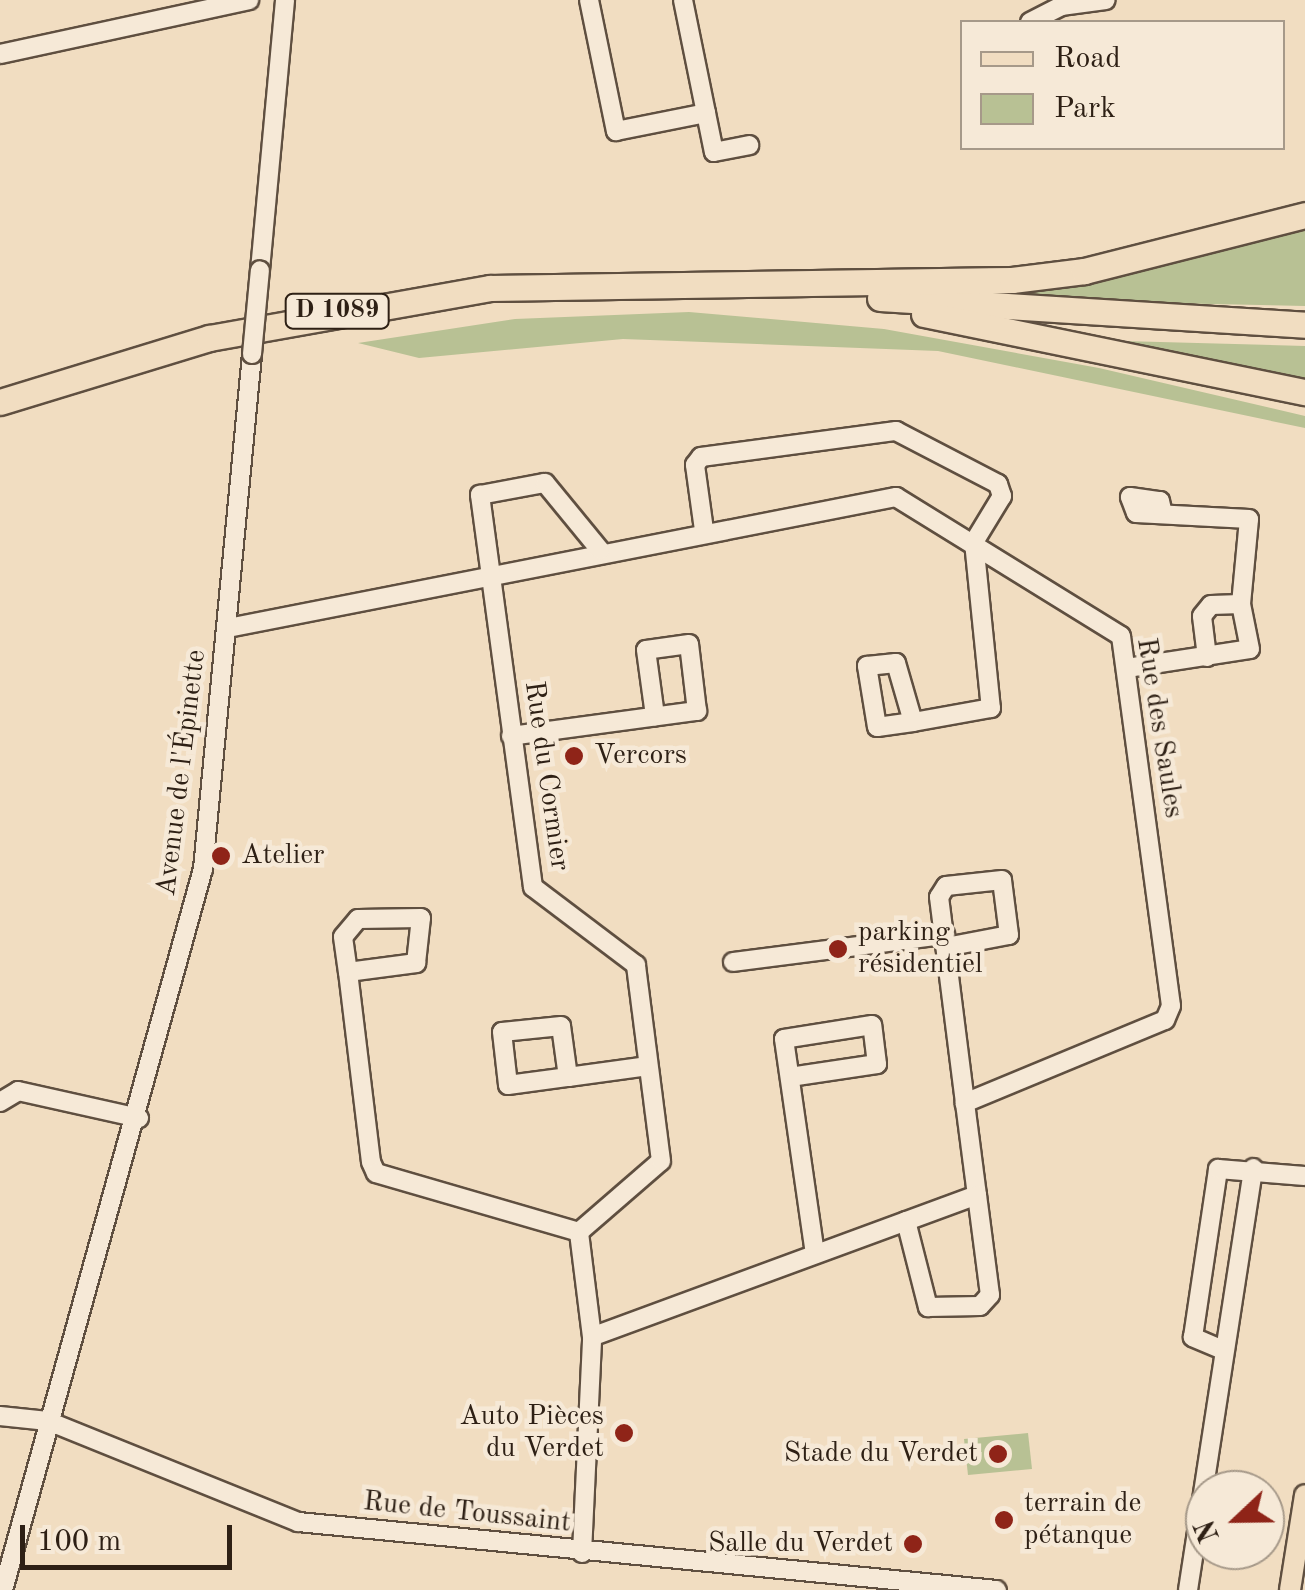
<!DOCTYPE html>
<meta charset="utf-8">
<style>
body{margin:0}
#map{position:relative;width:1305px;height:1590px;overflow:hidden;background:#f1ddc1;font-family:"Old Standard TT",serif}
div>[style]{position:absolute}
.green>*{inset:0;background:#b8c194}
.roads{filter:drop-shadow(2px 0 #5f4f40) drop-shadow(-2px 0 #5f4f40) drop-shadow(0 2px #5f4f40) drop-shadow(0 -2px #5f4f40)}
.minor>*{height:18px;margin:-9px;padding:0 9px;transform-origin:9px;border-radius:9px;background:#f6e9d7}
.major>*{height:20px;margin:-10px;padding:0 10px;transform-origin:10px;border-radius:10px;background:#f1ddc1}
.highway>*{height:25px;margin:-12.5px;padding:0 12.5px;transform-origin:12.5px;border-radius:12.5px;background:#f1ddc1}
.bridges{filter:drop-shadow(2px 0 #5f4f40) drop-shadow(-2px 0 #5f4f40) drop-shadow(0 2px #5f4f40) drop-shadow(0 -2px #5f4f40)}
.minor-bridge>*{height:18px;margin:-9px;padding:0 9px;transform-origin:9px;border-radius:9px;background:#f6e9d7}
.dots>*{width:28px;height:28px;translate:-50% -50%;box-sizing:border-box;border:5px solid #f6e9d7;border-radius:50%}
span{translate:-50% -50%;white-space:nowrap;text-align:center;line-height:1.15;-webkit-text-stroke:9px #f6e9d7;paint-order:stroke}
.shield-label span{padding:2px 8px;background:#f6e9d7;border:2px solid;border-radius:8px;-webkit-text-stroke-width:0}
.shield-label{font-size:25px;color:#2e2015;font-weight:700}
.street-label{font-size:28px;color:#2e2015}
.poi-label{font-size:28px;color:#2e2015}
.left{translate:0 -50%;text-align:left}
.right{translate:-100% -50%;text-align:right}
.legend{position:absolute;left:960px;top:20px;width:325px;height:130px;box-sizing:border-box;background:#f6e9d7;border:2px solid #a69989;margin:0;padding:12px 18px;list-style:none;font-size:30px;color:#2e2015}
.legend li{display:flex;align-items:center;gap:20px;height:50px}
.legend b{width:50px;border:2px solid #a69989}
.north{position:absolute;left:1185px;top:1470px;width:100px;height:100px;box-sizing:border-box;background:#f6e9d7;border:2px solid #a69989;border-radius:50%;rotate:248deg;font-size:28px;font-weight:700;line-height:40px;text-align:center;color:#2e2015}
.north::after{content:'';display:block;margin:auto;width:35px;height:45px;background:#8f2418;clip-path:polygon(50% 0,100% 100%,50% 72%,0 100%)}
.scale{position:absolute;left:20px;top:1525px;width:212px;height:45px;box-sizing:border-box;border:5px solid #2e2015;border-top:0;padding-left:12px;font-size:30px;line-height:35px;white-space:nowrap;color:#2e2015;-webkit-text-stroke:8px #f6e9d7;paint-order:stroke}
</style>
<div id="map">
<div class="green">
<i style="clip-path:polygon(1305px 221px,1305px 306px,1010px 300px,1010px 289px)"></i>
<i style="clip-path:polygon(689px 312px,884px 329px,1099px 368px,1305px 416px,1305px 428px,938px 351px,623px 339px,419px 358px,358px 343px,515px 319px)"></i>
<i style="clip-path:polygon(1007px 321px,1123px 341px,1305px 346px,1305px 384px)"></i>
<i style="clip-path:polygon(1028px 1433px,1032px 1469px,968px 1475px,964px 1439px)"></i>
</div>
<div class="roads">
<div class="minor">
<i style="left:589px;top:0;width:134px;rotate:78.4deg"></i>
<i style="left:616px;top:131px;width:92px;rotate:-11.3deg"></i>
<i style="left:683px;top:0;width:155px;rotate:78.5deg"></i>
<i style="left:714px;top:152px;width:36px;rotate:-11deg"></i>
<i style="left:1030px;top:22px;width:35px;rotate:-27deg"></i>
<i style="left:1061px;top:6px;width:45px;rotate:-7.6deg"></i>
<i style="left:0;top:54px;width:255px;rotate:-12.2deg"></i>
<i style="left:260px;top:270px;width:271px;rotate:-84.7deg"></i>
<i style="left:704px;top:530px;width:66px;rotate:-97.9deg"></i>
<i style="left:695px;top:465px;width:10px;rotate:-53deg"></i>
<i style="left:701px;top:457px;width:197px;rotate:-7.6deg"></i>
<i style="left:896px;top:431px;width:115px;rotate:27.5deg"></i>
<i style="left:998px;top:484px;width:13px;rotate:72deg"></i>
<i style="left:1002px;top:496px;width:54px;rotate:121.3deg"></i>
<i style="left:974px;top:542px;width:167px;rotate:84.2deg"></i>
<i style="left:991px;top:708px;width:79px;rotate:169.8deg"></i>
<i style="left:913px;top:722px;width:36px;rotate:172deg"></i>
<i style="left:877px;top:727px;width:62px;rotate:-99.3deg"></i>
<i style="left:867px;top:666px;width:29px;rotate:-6deg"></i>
<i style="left:896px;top:663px;width:61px;rotate:73.9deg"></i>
<i style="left:228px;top:628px;width:681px;rotate:-11.1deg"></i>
<i style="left:896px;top:497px;width:264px;rotate:31.7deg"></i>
<i style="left:1121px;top:636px;width:373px;rotate:82.3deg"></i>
<i style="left:1171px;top:1006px;width:15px;rotate:113deg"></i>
<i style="left:1165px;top:1020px;width:217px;rotate:157.5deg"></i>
<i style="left:965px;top:1103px;width:93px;rotate:82.6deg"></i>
<i style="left:977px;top:1195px;width:410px;rotate:159.8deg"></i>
<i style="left:1207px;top:657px;width:41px;rotate:-97deg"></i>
<i style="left:1202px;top:616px;width:14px;rotate:-51deg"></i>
<i style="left:1211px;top:605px;width:30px;rotate:-2deg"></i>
<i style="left:1127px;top:668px;width:124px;rotate:-8.8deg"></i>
<i style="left:1250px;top:649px;width:46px;rotate:-101.3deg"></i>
<i style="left:1241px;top:604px;width:85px;rotate:-84.6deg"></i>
<i style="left:1249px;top:519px;width:113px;rotate:-177deg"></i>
<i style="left:1136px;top:513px;width:17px;rotate:-111deg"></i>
<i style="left:1130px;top:497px;width:30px;rotate:8deg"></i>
<i style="left:1160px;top:501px;width:9px;rotate:77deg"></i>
<i style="left:511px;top:736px;width:188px;rotate:-7.7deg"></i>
<i style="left:697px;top:711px;width:67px;rotate:-96.8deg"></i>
<i style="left:689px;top:644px;width:43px;rotate:172.1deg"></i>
<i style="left:646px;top:650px;width:67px;rotate:82.2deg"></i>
<i style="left:946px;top:947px;width:64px;rotate:-10.8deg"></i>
<i style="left:1009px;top:935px;width:55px;rotate:-97.3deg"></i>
<i style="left:1002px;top:880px;width:56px;rotate:173.9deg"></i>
<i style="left:946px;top:886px;width:13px;rotate:122deg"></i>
<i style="left:939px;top:897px;width:208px;rotate:82.8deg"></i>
<i style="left:733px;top:962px;width:214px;rotate:-7.3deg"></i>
<i style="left:348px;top:972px;width:69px;rotate:-7.5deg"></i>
<i style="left:416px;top:963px;width:45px;rotate:-83.7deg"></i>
<i style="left:421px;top:918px;width:63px;rotate:179.1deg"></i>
<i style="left:358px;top:919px;width:23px;rotate:130deg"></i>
<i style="left:343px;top:937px;width:35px;rotate:82deg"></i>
<i style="left:348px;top:972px;width:191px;rotate:83.1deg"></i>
<i style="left:371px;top:1162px;width:12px;rotate:66deg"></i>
<i style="left:376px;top:1173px;width:211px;rotate:16.2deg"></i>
<i style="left:568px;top:1077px;width:51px;rotate:-97.8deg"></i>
<i style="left:561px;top:1026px;width:59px;rotate:174.2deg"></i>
<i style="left:502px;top:1032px;width:53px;rotate:83.5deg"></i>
<i style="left:508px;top:1085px;width:61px;rotate:-7.6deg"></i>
<i style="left:568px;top:1077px;width:81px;rotate:-7.8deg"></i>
<i style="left:790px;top:1077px;width:88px;rotate:-8.5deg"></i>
<i style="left:877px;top:1064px;width:39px;rotate:-97deg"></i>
<i style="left:872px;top:1025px;width:89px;rotate:171deg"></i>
<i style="left:784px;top:1039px;width:217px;rotate:81.8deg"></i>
<i style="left:0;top:1102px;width:21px;rotate:-31deg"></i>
<i style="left:18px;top:1091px;width:124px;rotate:12.6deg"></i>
<i style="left:906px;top:1221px;width:89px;rotate:75.7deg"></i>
<i style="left:928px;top:1307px;width:52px;rotate:-1.1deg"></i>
<i style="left:980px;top:1306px;width:15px;rotate:-48deg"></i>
<i style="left:990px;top:1295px;width:101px;rotate:-97.4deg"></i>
<i style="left:1223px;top:1350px;width:33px;rotate:-157deg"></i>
<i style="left:1193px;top:1337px;width:170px;rotate:-81.5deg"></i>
<i style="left:1218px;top:1169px;width:87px;rotate:4.6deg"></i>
<i style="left:0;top:1416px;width:48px;rotate:5.9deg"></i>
<i style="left:48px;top:1421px;width:270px;rotate:22deg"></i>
<i style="left:298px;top:1522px;width:702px;rotate:5.56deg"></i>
<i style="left:582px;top:1553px;width:216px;rotate:-87.3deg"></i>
<i style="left:592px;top:1337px;width:106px;rotate:-97.1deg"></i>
<i style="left:579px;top:1232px;width:108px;rotate:-40.9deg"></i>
<i style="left:661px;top:1161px;width:198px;rotate:-97.3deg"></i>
<i style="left:636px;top:965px;width:129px;rotate:-142.9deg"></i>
<i style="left:533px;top:887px;width:396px;rotate:-97.7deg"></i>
<i style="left:480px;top:495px;width:66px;rotate:-10.5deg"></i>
<i style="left:545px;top:483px;width:87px;rotate:50.6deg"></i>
<i style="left:3px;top:1590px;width:748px;rotate:-74.5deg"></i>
<i style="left:203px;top:869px;width:517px;rotate:-84.56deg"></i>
<i style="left:1188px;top:1590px;width:427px;rotate:-81.2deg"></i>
</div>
<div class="major">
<i style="left:1290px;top:1590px;width:96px;rotate:-81deg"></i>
</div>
<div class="highway">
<i style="left:880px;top:298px;width:426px;rotate:3.6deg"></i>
<i style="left:924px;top:314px;width:389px;rotate:11.6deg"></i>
<i style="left:0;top:402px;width:219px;rotate:-17deg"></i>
<i style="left:209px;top:338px;width:285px;rotate:-10.1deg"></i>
<i style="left:490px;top:288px;width:522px;rotate:-0.88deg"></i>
<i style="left:1012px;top:280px;width:73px;rotate:-7.1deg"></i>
<i style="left:1084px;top:271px;width:228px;rotate:-14.2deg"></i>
</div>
</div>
<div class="bridges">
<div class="minor-bridge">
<i style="left:252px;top:354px;width:84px;rotate:-84.6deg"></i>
</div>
</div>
<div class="dots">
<i style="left:574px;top:756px;background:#8f2418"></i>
<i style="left:221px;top:856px;background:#8f2418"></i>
<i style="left:838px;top:949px;background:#8f2418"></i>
<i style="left:624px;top:1433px;background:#8f2418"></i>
<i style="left:998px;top:1454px;background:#8f2418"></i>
<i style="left:1004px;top:1520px;background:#8f2418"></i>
<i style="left:913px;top:1544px;background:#8f2418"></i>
</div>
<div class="shield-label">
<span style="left:337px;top:311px">D 1089</span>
</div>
<div class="street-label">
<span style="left:1159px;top:728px;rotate:81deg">Rue des Saules</span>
<span style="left:182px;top:773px;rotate:-83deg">Avenue de l'Épinette</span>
<span style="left:546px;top:776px;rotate:82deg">Rue du Cormier</span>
<span style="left:467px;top:1513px;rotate:6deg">Rue de Toussaint</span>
</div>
<div class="poi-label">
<span class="left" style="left:594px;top:756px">Vercors</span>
<span class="left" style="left:241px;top:856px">Atelier</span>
<span class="left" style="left:858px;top:949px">parking<br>résidentiel</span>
<span class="right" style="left:604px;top:1433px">Auto Pièces<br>du Verdet</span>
<span class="right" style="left:978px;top:1454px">Stade du Verdet</span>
<span class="left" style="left:1024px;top:1520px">terrain de<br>pétanque</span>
<span class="right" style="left:893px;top:1544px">Salle du Verdet</span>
</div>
<ul class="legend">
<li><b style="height:12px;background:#f1ddc1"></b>Road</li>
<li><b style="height:28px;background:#b8c194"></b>Park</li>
</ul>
<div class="north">N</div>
<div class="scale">100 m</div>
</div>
